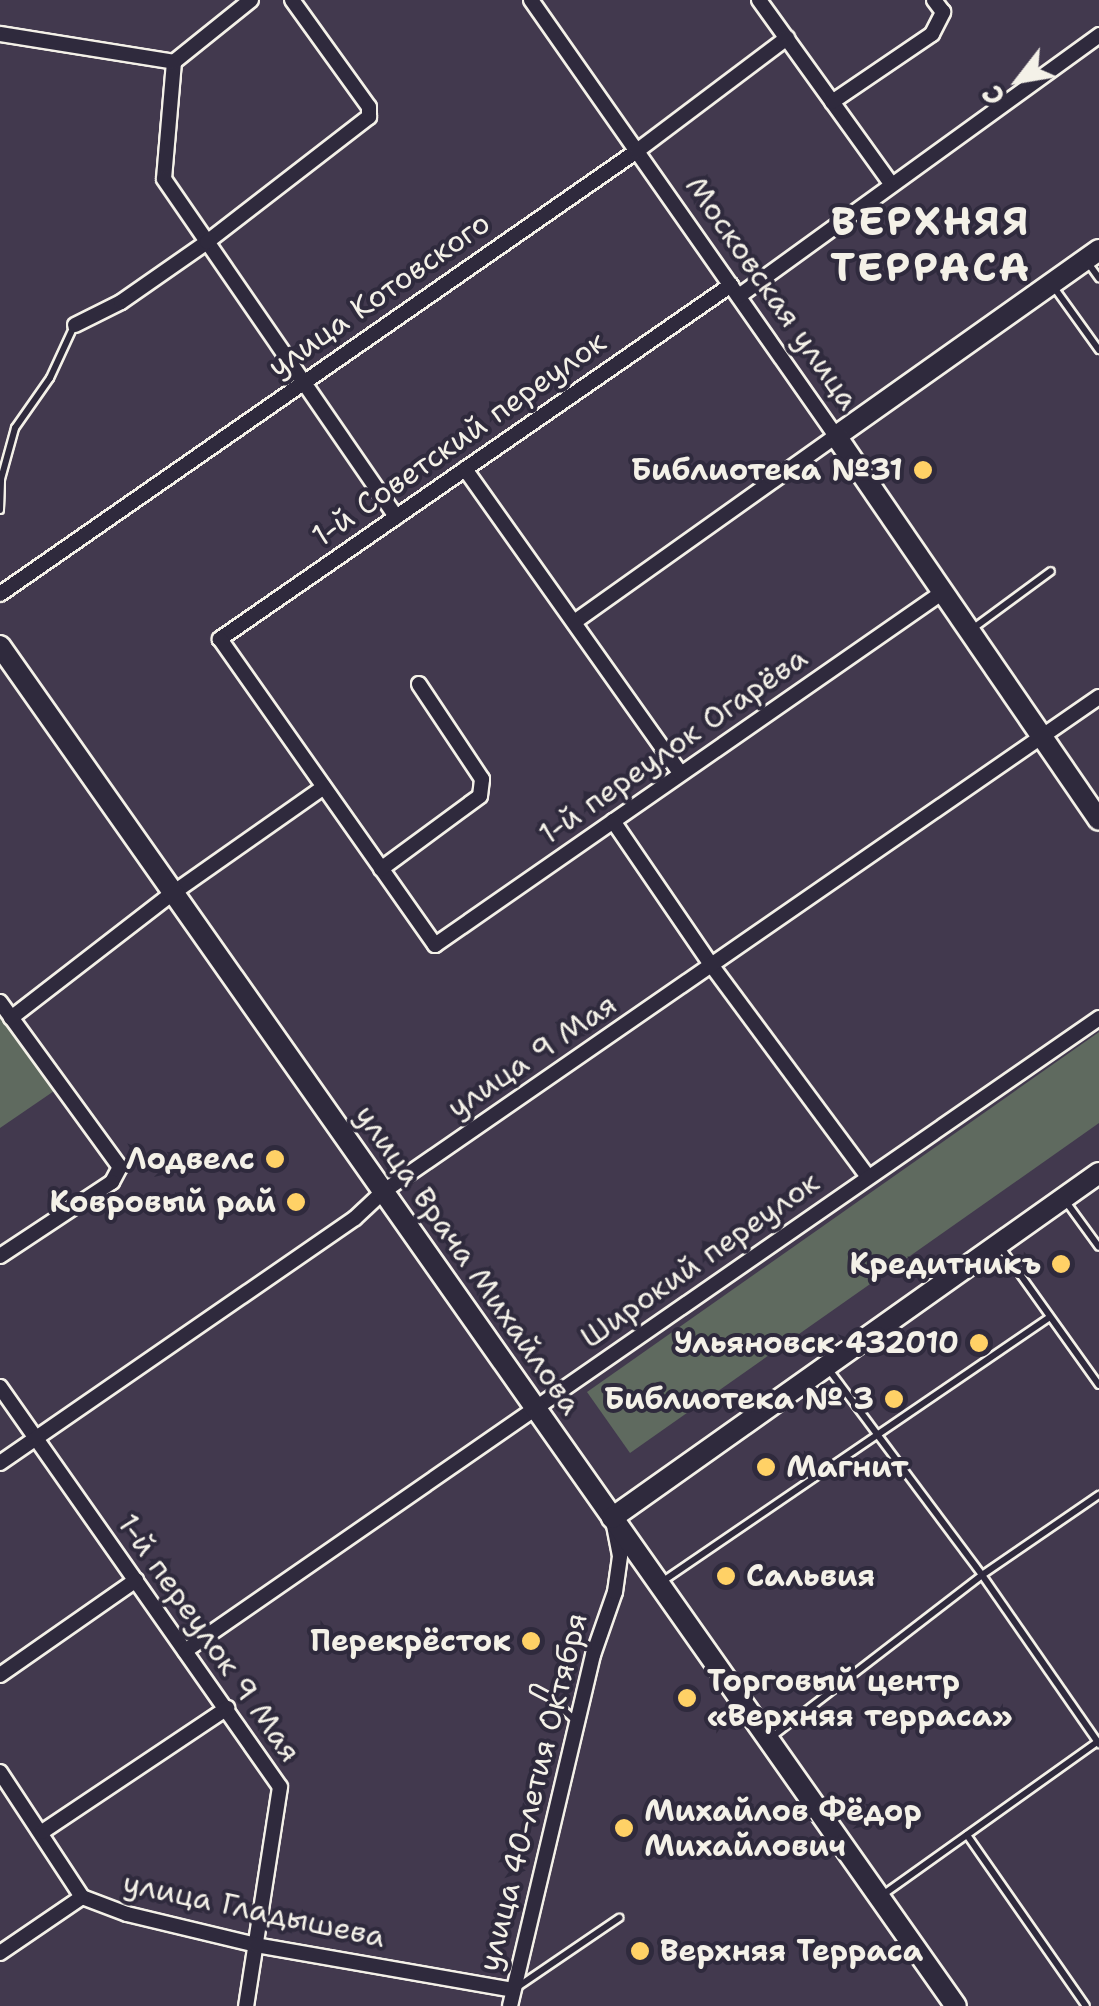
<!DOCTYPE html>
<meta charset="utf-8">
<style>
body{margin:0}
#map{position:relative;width:1099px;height:2006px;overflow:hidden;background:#42394e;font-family:"Shantell Sans",sans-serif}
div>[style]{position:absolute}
.green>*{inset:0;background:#5f6a5f}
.roads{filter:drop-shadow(2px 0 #f4f1e8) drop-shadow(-2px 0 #f4f1e8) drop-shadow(0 2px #f4f1e8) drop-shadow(0 -2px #f4f1e8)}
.lane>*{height:6px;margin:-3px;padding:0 3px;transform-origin:3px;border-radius:3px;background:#2f2a3d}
.street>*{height:14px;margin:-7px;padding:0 7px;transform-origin:7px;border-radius:7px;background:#2f2a3d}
.secondary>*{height:20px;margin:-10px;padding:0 10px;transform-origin:10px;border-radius:10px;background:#2f2a3d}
.dots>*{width:28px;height:28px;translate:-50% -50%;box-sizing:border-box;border:5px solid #2f2a3d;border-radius:50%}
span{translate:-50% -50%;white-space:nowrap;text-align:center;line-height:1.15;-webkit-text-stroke:8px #2f2a3d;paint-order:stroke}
.street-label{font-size:30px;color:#f4f1e8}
.poi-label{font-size:30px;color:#f4f1e8;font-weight:700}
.right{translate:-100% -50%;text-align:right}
.left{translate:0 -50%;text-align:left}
.district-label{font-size:40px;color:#f4f1e8;font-weight:700;letter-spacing:2.5px}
.north{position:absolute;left:969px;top:30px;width:100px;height:100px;-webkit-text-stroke:8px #2f2a3d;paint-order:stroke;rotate:239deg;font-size:28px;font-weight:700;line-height:40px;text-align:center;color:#f4f1e8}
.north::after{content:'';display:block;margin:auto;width:35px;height:45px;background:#f4f1e8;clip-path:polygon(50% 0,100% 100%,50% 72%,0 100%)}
</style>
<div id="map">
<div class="green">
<i style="clip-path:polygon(0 1005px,57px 1089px,0 1128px)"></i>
<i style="clip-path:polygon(1099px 1032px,1099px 1123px,630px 1453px,587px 1392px)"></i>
</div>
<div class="roads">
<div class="lane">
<i style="left:1088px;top:263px;width:19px;rotate:54deg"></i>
<i style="left:1053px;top:286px;width:79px;rotate:54.3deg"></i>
<i style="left:0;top:510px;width:31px;rotate:-88deg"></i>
<i style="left:1px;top:479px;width:53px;rotate:-74.6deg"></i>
<i style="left:15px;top:428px;width:61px;rotate:-55deg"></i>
<i style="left:50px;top:378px;width:57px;rotate:-65.2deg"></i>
<i style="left:971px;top:630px;width:99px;rotate:-36.4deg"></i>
<i style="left:1064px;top:1199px;width:59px;rotate:53.9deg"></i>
<i style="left:1002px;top:1249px;width:167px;rotate:54.5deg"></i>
<i style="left:830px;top:1371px;width:254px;rotate:53.3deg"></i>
<i style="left:982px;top:1575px;width:206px;rotate:55.3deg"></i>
<i style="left:663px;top:1581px;width:468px;rotate:-34.3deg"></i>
<i style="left:534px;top:1689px;width:19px;rotate:28deg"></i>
<i style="left:551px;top:1698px;width:34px;rotate:43deg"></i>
<i style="left:773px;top:1736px;width:264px;rotate:-37.6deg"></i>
<i style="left:982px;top:1575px;width:142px;rotate:-34.4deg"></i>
<i style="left:967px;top:1835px;width:208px;rotate:55.2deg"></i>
<i style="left:884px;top:1894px;width:262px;rotate:-35.5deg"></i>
<i style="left:516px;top:1988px;width:125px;rotate:-34.2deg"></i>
</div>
<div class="street">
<i style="left:251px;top:0;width:99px;rotate:141.2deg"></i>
<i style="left:174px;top:62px;width:117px;rotate:94.9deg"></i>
<i style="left:164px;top:179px;width:410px;rotate:55.5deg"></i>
<i style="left:531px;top:0;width:532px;rotate:55.03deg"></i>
<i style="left:836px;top:436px;width:321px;rotate:144.6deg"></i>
<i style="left:759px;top:0;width:226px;rotate:54.3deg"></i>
<i style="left:0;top:34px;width:176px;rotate:9.1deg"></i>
<i style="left:832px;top:102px;width:121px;rotate:-34.2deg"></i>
<i style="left:932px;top:34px;width:25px;rotate:-63deg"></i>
<i style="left:943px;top:12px;width:15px;rotate:-127deg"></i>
<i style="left:731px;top:285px;width:622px;rotate:145.29deg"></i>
<i style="left:220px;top:639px;width:374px;rotate:54.9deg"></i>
<i style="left:435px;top:945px;width:619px;rotate:-34.79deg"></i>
<i style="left:739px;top:296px;width:445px;rotate:-35.9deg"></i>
<i style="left:75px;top:325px;width:51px;rotate:-26.6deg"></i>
<i style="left:121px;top:302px;width:105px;rotate:-34.9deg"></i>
<i style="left:207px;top:242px;width:205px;rotate:-37.7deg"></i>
<i style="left:369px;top:117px;width:10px;rotate:-90deg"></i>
<i style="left:369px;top:107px;width:132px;rotate:-125.7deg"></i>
<i style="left:465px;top:469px;width:372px;rotate:54.7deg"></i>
<i style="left:0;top:594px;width:776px;rotate:-34.82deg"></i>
<i style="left:637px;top:151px;width:188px;rotate:-37deg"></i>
<i style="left:613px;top:821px;width:176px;rotate:55.7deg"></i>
<i style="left:712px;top:966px;width:262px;rotate:53.5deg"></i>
<i style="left:381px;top:869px;width:123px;rotate:-36.4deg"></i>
<i style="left:480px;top:796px;width:17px;rotate:-83deg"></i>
<i style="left:482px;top:779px;width:114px;rotate:-123.6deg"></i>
<i style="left:0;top:1002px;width:204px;rotate:54deg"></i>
<i style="left:120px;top:1167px;width:17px;rotate:118deg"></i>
<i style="left:112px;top:1182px;width:134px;rotate:146.5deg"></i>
<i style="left:11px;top:1018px;width:205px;rotate:-37.7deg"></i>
<i style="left:173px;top:893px;width:184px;rotate:-35.1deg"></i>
<i style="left:0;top:1387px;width:488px;rotate:55deg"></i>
<i style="left:280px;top:1787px;width:222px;rotate:98.8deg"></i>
<i style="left:0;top:1463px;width:431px;rotate:-34.6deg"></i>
<i style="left:355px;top:1218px;width:40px;rotate:-43deg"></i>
<i style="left:384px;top:1191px;width:869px;rotate:-34.64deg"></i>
<i style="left:185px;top:1651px;width:1112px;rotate:-34.7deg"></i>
<i style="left:0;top:1675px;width:166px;rotate:-34.9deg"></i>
<i style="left:0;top:1772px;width:149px;rotate:56.7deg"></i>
<i style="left:42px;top:1832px;width:223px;rotate:-33.8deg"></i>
<i style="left:82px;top:1897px;width:48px;rotate:20.7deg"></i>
<i style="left:127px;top:1914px;width:133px;rotate:13.5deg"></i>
<i style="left:256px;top:1945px;width:261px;rotate:9.9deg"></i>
<i style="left:0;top:1953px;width:99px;rotate:-34.3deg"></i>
<i style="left:510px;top:2006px;width:361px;rotate:-76.7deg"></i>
<i style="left:593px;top:1655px;width:67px;rotate:-70.8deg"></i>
<i style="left:615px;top:1592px;width:36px;rotate:-82deg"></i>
<i style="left:620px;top:1556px;width:31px;rotate:-101deg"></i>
</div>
<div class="secondary">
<i style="left:1099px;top:250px;width:322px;rotate:144.7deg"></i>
<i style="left:836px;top:436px;width:465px;rotate:55.6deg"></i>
<i style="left:0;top:646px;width:1662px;rotate:54.9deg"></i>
<i style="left:612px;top:1518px;width:597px;rotate:-35.31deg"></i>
</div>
</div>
<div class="dots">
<i style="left:923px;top:470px;background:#ffd166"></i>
<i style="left:275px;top:1159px;background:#ffd166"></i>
<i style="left:296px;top:1202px;background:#ffd166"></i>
<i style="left:1061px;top:1264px;background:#ffd166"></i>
<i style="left:979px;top:1343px;background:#ffd166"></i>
<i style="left:894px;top:1399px;background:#ffd166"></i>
<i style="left:766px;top:1467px;background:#ffd166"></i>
<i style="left:726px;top:1576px;background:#ffd166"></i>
<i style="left:531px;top:1641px;background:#ffd166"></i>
<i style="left:687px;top:1698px;background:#ffd166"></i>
<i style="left:624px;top:1828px;background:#ffd166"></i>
<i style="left:640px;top:1951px;background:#ffd166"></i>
</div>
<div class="street-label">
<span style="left:772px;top:293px;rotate:55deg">Московская улица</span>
<span style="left:379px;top:295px;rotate:-35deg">улица Котовского</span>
<span style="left:459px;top:439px;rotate:-35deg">1-й Советский переулок</span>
<span style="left:673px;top:746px;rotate:-35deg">1-й переулок Огарёва</span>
<span style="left:532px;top:1056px;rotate:-34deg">улица 9 Мая</span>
<span style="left:468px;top:1260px;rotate:55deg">улица Врача Михайлова</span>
<span style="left:700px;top:1260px;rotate:-35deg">Широкий переулок</span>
<span style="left:209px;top:1638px;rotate:55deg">1-й переулок 9 Мая</span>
<span style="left:533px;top:1792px;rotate:-76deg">улица 40-летия Октября</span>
<span style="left:254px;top:1910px;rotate:12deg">улица Гладышева</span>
</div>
<div class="poi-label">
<span class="right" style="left:903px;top:470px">Библиотека №31</span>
<span class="right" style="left:255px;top:1159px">Лодвелс</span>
<span class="right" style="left:276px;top:1202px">Ковровый рай</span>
<span class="right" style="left:1041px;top:1264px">Кредитникъ</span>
<span class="right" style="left:959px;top:1343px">Ульяновск 432010</span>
<span class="right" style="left:874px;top:1399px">Библиотека № 3</span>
<span class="left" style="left:786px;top:1467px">Магнит</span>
<span class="left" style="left:746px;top:1576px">Сальвия</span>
<span class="right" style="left:511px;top:1641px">Перекрёсток</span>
<span class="left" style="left:707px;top:1698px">Торговый центр<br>«Верхняя терраса»</span>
<span class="left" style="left:644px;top:1828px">Михайлов Фёдор<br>Михайлович</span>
<span class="left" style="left:660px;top:1951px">Верхняя Терраса</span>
</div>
<div class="district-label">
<span style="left:931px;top:244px">ВЕРХНЯЯ<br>ТЕРРАСА</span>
</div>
<div class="north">С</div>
</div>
